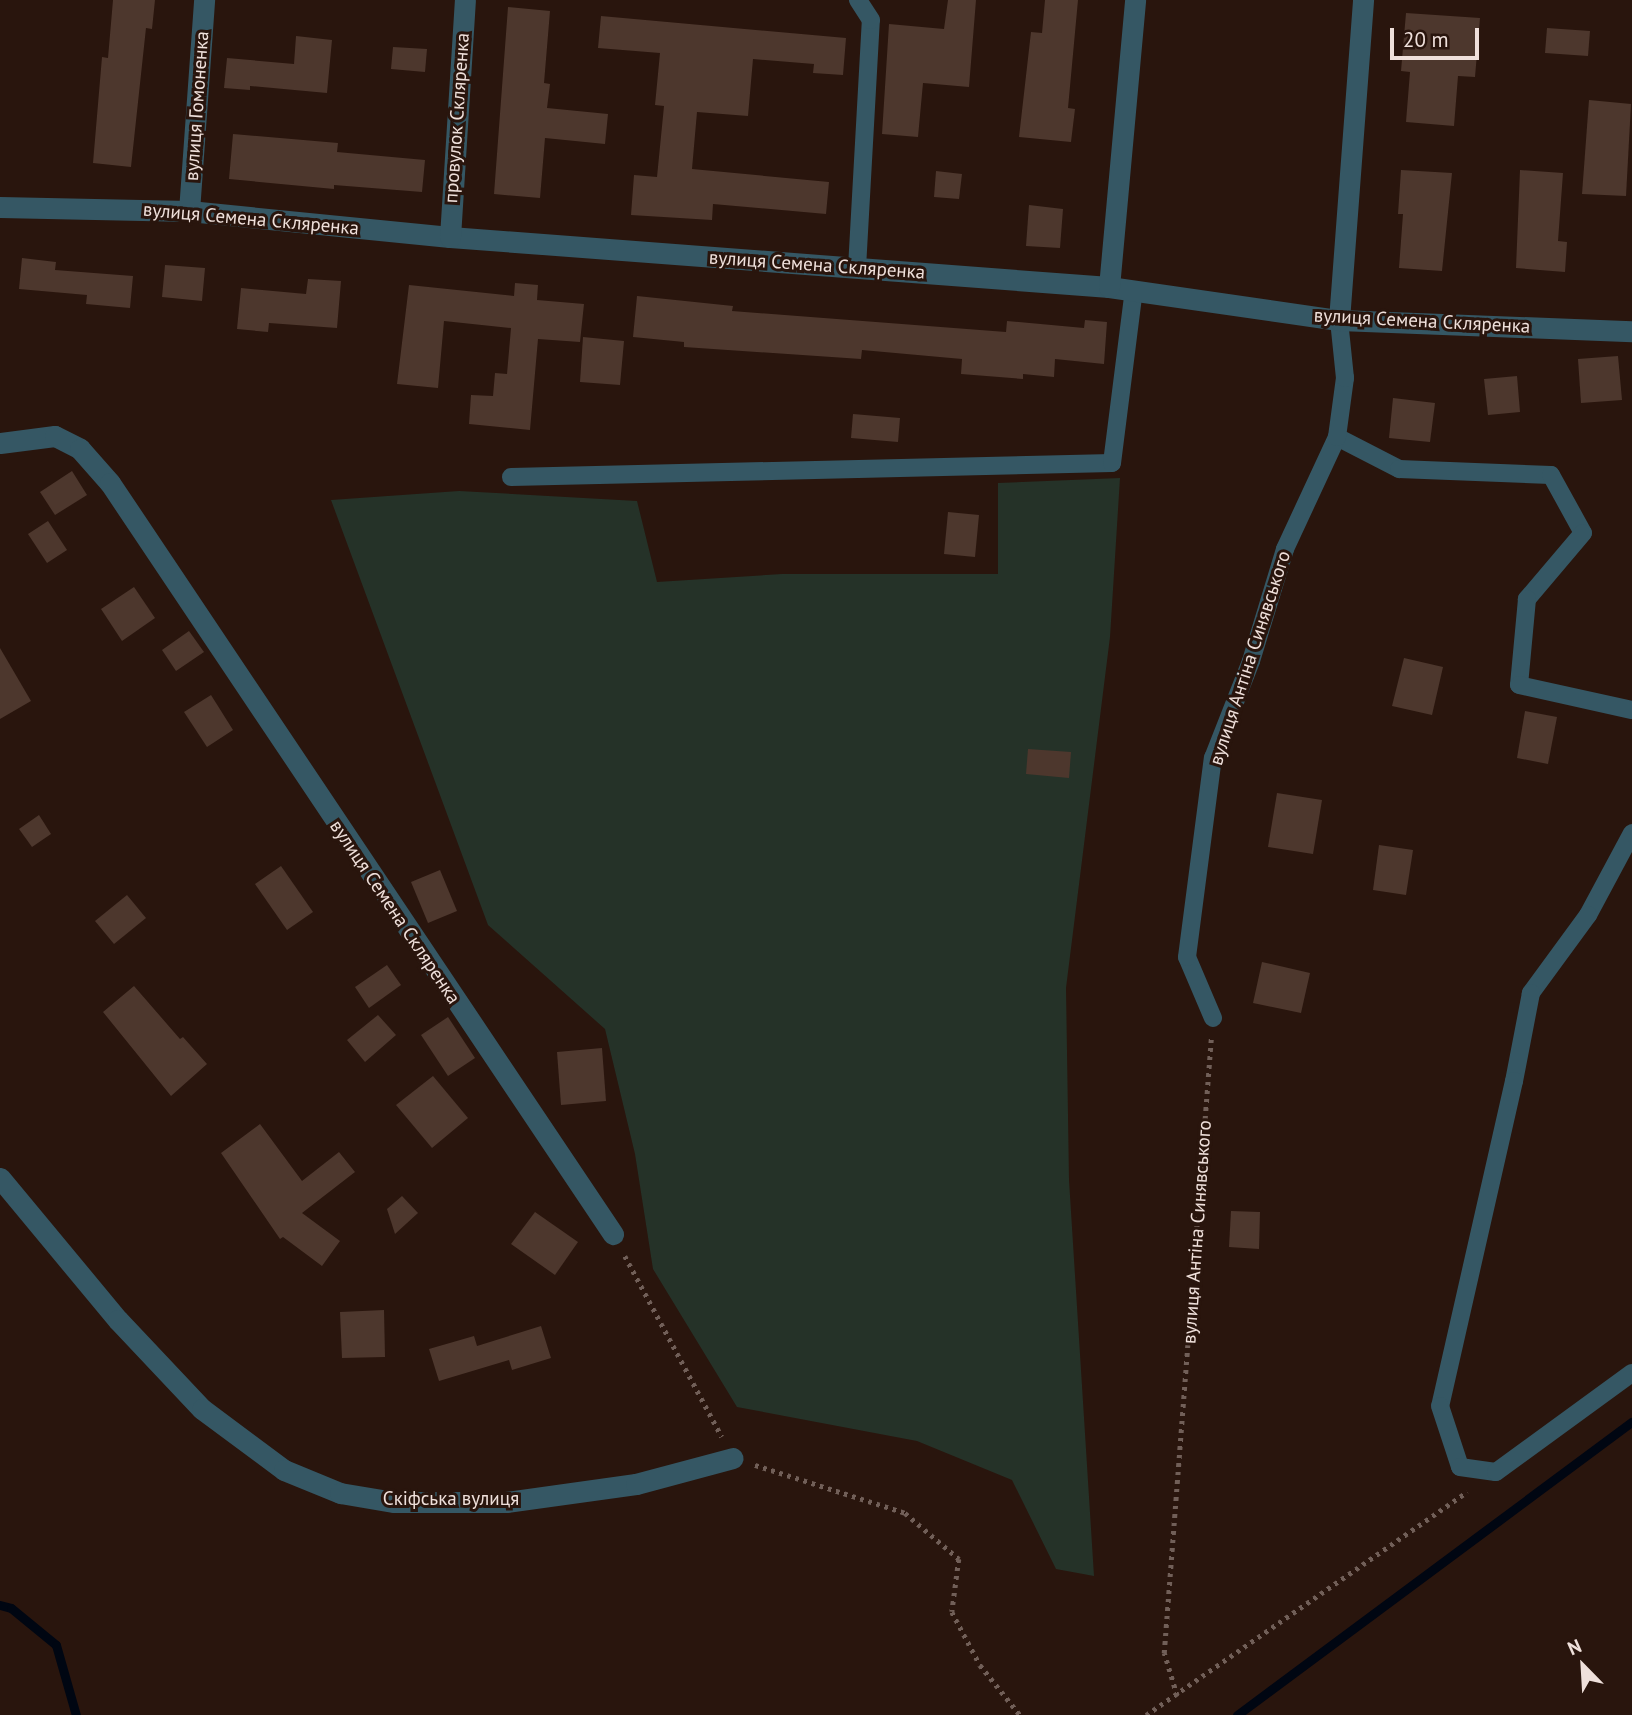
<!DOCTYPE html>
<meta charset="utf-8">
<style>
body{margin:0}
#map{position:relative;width:1632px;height:1715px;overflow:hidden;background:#29150d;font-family:"PT Sans",sans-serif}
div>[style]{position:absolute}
.green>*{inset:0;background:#253228}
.stream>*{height:9px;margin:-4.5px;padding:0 4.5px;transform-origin:4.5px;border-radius:4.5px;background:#000612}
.building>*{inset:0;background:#4d372d}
.path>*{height:4.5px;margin-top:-2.25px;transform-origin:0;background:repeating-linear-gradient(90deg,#715f58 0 3.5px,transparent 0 8.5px)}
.lane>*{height:18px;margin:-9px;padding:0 9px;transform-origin:9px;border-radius:9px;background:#355764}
.street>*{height:21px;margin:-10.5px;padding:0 10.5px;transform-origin:10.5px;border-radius:10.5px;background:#355764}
span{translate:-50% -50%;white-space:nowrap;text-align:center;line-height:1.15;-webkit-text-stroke:6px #29150d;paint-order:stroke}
.street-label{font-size:19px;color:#efe0db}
.north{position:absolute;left:1548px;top:1631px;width:70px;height:70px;-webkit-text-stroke:5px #29150d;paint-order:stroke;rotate:336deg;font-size:19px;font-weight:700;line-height:28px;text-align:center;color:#efe0db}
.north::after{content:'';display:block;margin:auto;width:24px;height:32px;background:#efe0db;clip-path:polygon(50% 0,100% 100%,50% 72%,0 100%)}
.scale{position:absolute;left:1390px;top:28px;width:89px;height:32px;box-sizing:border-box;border:4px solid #efe0db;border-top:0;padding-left:9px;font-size:21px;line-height:24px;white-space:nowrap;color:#efe0db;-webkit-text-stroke:5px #29150d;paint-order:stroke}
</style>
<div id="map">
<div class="green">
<i style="clip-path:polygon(1120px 478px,1110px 637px,1066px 988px,1069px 1180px,1094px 1576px,1056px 1569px,1012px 1480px,917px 1441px,737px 1407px,653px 1269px,635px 1154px,605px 1029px,488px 925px,331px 500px,459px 491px,637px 501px,657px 582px,782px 574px,998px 574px,998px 483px)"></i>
</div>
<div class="stream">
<i style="left:0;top:1605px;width:11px;rotate:15deg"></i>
<i style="left:11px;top:1608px;width:58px;rotate:39.4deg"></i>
<i style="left:56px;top:1645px;width:73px;rotate:74.1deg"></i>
<i style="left:1237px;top:1715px;width:492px;rotate:-36.6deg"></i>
</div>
<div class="building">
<i style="clip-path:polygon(113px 0,155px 0,152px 29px,146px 28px,131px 167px,93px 163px,102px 57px,108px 58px)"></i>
<i style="clip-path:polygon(948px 0,976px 0,969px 87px,923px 83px,918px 137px,882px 134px,889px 24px,944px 29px)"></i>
<i style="clip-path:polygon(1045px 0,1078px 0,1068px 108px,1075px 109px,1071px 142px,1019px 137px,1031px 32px,1042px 33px)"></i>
<i style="clip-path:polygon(508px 7px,550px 11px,544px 83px,550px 84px,547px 108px,608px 114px,605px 144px,545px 138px,540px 198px,494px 194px)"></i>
<i style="clip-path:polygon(1406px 13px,1480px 18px,1475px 77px,1458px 76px,1454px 126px,1406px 122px,1410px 72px,1401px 71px)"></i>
<i style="clip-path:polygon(601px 16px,846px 38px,843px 75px,813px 73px,814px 64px,753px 59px,748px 116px,697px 112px,692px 169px,829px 182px,826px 214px,713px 204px,712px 220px,631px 215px,634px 175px,657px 177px,664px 106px,655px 105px,660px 53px,598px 48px)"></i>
<i style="clip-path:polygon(1547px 28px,1590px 31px,1588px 56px,1545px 53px)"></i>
<i style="clip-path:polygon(296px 36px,332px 40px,327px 93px,250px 86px,250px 90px,224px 88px,227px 58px,294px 64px)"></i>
<i style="clip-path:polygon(393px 47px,427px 49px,425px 72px,391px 69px)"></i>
<i style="clip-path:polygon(1589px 100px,1631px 104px,1626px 196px,1582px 194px)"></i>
<i style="clip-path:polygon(233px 134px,338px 143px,337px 152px,425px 160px,422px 192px,334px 185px,334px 189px,229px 179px)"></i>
<i style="clip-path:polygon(1401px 170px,1452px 173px,1442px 271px,1399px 268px,1403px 214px,1398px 214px)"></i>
<i style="clip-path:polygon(1520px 170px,1563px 173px,1558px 241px,1567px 242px,1565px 272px,1516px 268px)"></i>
<i style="clip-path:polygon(936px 171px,962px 174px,959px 199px,934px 197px)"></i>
<i style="clip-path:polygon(1029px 205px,1063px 209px,1060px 248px,1026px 246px)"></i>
<i style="clip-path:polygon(22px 258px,56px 262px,55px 270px,133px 276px,130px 308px,86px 304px,87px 295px,19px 289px)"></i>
<i style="clip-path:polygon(165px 265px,205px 268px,202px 301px,162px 297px)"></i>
<i style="clip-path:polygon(308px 279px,341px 281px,337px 328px,269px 323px,268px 332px,237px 329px,241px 288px,306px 294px)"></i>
<i style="clip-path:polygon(515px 283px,538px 285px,537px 300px,584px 304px,580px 342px,538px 339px,530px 430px,469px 424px,471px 395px,493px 396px,495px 373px,507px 374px,511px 328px,444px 321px,438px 388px,397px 384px,409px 285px,514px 296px)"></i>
<i style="clip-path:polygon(637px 296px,733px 306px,732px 311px,1006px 332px,1007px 321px,1084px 328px,1085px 320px,1107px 322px,1104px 364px,1055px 359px,1054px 377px,1023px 374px,1023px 379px,961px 374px,962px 359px,862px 350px,861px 359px,684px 347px,684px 342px,633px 337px)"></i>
<i style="clip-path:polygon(583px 337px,624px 341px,620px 385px,580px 382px)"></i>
<i style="clip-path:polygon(1618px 356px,1622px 400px,1581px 403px,1578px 359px)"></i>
<i style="clip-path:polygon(1517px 376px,1520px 412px,1488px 415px,1484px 379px)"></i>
<i style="clip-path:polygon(1393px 398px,1435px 403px,1430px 442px,1389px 438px)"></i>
<i style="clip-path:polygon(853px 414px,900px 418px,898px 442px,851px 438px)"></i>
<i style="clip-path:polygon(72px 471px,87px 495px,55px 515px,40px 492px)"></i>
<i style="clip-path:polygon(948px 512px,979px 515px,975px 557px,944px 554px)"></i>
<i style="clip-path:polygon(48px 521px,67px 550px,47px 563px,28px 534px)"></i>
<i style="clip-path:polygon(134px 587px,155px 618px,122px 641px,101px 609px)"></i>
<i style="clip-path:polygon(189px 631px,204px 652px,176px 671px,162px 650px)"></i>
<i style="clip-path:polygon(0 648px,31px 701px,0 719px)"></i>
<i style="clip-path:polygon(1404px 658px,1443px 667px,1432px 715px,1392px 706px)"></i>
<i style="clip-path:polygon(211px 695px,233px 730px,207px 747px,184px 712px)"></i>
<i style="clip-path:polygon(1525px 711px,1557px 717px,1548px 764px,1517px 758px)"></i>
<i style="clip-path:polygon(1028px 749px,1071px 752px,1069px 778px,1026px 774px)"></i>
<i style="clip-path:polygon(1277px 793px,1322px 800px,1313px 854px,1268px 847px)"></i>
<i style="clip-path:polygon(39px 815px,51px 834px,32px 847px,19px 829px)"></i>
<i style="clip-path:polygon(1379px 845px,1413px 850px,1406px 895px,1373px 890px)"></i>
<i style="clip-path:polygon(281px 866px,313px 912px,287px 930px,255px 884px)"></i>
<i style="clip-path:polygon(440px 870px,457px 911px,428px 923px,411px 882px)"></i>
<i style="clip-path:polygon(127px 895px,146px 918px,114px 944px,95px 921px)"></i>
<i style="clip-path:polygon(1262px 962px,1310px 973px,1301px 1013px,1253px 1003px)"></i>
<i style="clip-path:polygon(387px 965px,401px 985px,369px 1008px,355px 987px)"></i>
<i style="clip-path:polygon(134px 986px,180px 1039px,183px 1037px,207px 1064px,171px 1096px,103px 1012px)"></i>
<i style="clip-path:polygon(378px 1015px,396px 1035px,365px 1062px,347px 1040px)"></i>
<i style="clip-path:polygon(448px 1017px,475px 1058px,448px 1076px,421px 1035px)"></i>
<i style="clip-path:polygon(602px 1048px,606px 1101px,561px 1105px,557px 1052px)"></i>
<i style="clip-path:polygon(433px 1076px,468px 1118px,432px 1148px,396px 1105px)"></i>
<i style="clip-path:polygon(260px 1124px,302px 1181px,339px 1152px,355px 1172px,302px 1213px,340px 1241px,322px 1266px,283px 1237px,280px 1239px,221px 1153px)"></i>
<i style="clip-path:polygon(402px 1196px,418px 1213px,395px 1234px,387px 1209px)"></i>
<i style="clip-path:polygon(1231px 1211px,1260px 1212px,1259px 1249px,1229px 1247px)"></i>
<i style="clip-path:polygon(535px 1212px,578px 1242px,555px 1275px,511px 1244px)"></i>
<i style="clip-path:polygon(384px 1310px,385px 1357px,342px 1358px,340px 1312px)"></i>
<i style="clip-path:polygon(541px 1326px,551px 1358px,512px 1370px,509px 1360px,439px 1381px,429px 1349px,474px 1336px,477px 1346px)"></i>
</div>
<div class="path">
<i style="left:625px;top:1256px;width:205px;rotate:61.8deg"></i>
<i style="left:755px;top:1465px;width:157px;rotate:17.7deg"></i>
<i style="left:905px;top:1513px;width:71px;rotate:40.4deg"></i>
<i style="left:959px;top:1559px;width:53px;rotate:97.5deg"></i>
<i style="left:952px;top:1612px;width:60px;rotate:62.2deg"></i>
<i style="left:980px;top:1665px;width:64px;rotate:51.3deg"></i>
<i style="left:1177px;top:1696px;width:45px;rotate:-106.8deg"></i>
<i style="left:1164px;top:1653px;width:616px;rotate:-85.62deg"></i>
<i style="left:1146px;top:1715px;width:391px;rotate:-34.8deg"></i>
</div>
<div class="lane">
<i style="left:857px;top:268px;width:248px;rotate:-86.8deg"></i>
<i style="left:871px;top:20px;width:24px;rotate:-123deg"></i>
<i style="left:1337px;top:437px;width:70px;rotate:27.3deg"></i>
<i style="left:1399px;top:469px;width:152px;rotate:2.3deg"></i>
<i style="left:1551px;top:475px;width:66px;rotate:61.1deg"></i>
<i style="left:1583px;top:533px;width:87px;rotate:130.3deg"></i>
<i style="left:1527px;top:599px;width:86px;rotate:95.3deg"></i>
<i style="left:1519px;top:685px;width:116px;rotate:12.5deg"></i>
<i style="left:511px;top:477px;width:601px;rotate:-1.33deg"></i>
<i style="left:1112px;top:463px;width:174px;rotate:-82.8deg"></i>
<i style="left:1632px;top:833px;width:93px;rotate:118.2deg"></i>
<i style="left:1588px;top:915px;width:97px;rotate:126.2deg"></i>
<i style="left:1531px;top:993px;width:90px;rotate:100.9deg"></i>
<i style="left:1514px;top:1081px;width:333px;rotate:102.8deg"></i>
<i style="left:1440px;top:1406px;width:64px;rotate:71.8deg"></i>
<i style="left:1460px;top:1467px;width:36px;rotate:8deg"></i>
<i style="left:1496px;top:1472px;width:168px;rotate:-36.1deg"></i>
<i style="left:1213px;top:1018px;width:66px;rotate:-113.1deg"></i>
<i style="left:1187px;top:957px;width:201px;rotate:-82.6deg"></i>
<i style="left:1213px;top:758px;width:104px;rotate:-68.6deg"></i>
<i style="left:1251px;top:661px;width:117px;rotate:-73.1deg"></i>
<i style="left:1285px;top:549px;width:123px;rotate:-65.1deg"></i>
<i style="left:1337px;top:437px;width:60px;rotate:-82.3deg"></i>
<i style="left:1345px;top:378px;width:58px;rotate:-95.9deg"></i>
</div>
<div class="street">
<i style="left:0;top:207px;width:189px;rotate:1.2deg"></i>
<i style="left:189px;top:211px;width:262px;rotate:5.7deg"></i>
<i style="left:450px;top:237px;width:661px;rotate:4.34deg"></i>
<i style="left:1109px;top:287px;width:232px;rotate:8.2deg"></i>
<i style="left:1339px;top:320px;width:293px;rotate:2.2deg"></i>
<i style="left:189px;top:211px;width:212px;rotate:-85.9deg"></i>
<i style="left:450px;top:237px;width:237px;rotate:-86.4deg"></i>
<i style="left:1109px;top:287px;width:288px;rotate:-84.8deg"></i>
<i style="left:1339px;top:320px;width:321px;rotate:-85.7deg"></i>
<i style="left:0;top:443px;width:55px;rotate:-7.3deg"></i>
<i style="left:55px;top:436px;width:28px;rotate:27deg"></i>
<i style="left:80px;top:449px;width:45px;rotate:48.6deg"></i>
<i style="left:110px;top:483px;width:904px;rotate:56.19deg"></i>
<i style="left:0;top:1178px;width:185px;rotate:50.3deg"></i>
<i style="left:118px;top:1320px;width:122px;rotate:46.7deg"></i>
<i style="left:202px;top:1409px;width:102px;rotate:36.6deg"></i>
<i style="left:284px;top:1470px;width:61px;rotate:22.3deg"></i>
<i style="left:340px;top:1493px;width:55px;rotate:9.5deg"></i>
<i style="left:394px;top:1502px;width:112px"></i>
<i style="left:506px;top:1502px;width:131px;rotate:-7.9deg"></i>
<i style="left:636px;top:1484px;width:100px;rotate:-15deg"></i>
</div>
<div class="street-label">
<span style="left:197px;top:106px;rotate:-86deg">вулиця Гомоненка</span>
<span style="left:457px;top:118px;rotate:-86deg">провулок Скляренка</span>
<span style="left:251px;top:219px;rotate:5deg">вулиця Семена Скляренка</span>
<span style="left:817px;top:265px;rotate:4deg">вулиця Семена Скляренка</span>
<span style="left:1422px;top:321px;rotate:3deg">вулиця Семена Скляренка</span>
<span style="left:1250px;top:658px;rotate:-72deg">вулиця Антіна Синявського</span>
<span style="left:395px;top:912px;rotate:56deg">вулиця Семена Скляренка</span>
<span style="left:1197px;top:1232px;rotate:-86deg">вулиця Антіна Синявського</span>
<span style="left:451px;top:1499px">Скіфська вулиця</span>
</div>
<div class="north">N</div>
<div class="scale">20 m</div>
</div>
